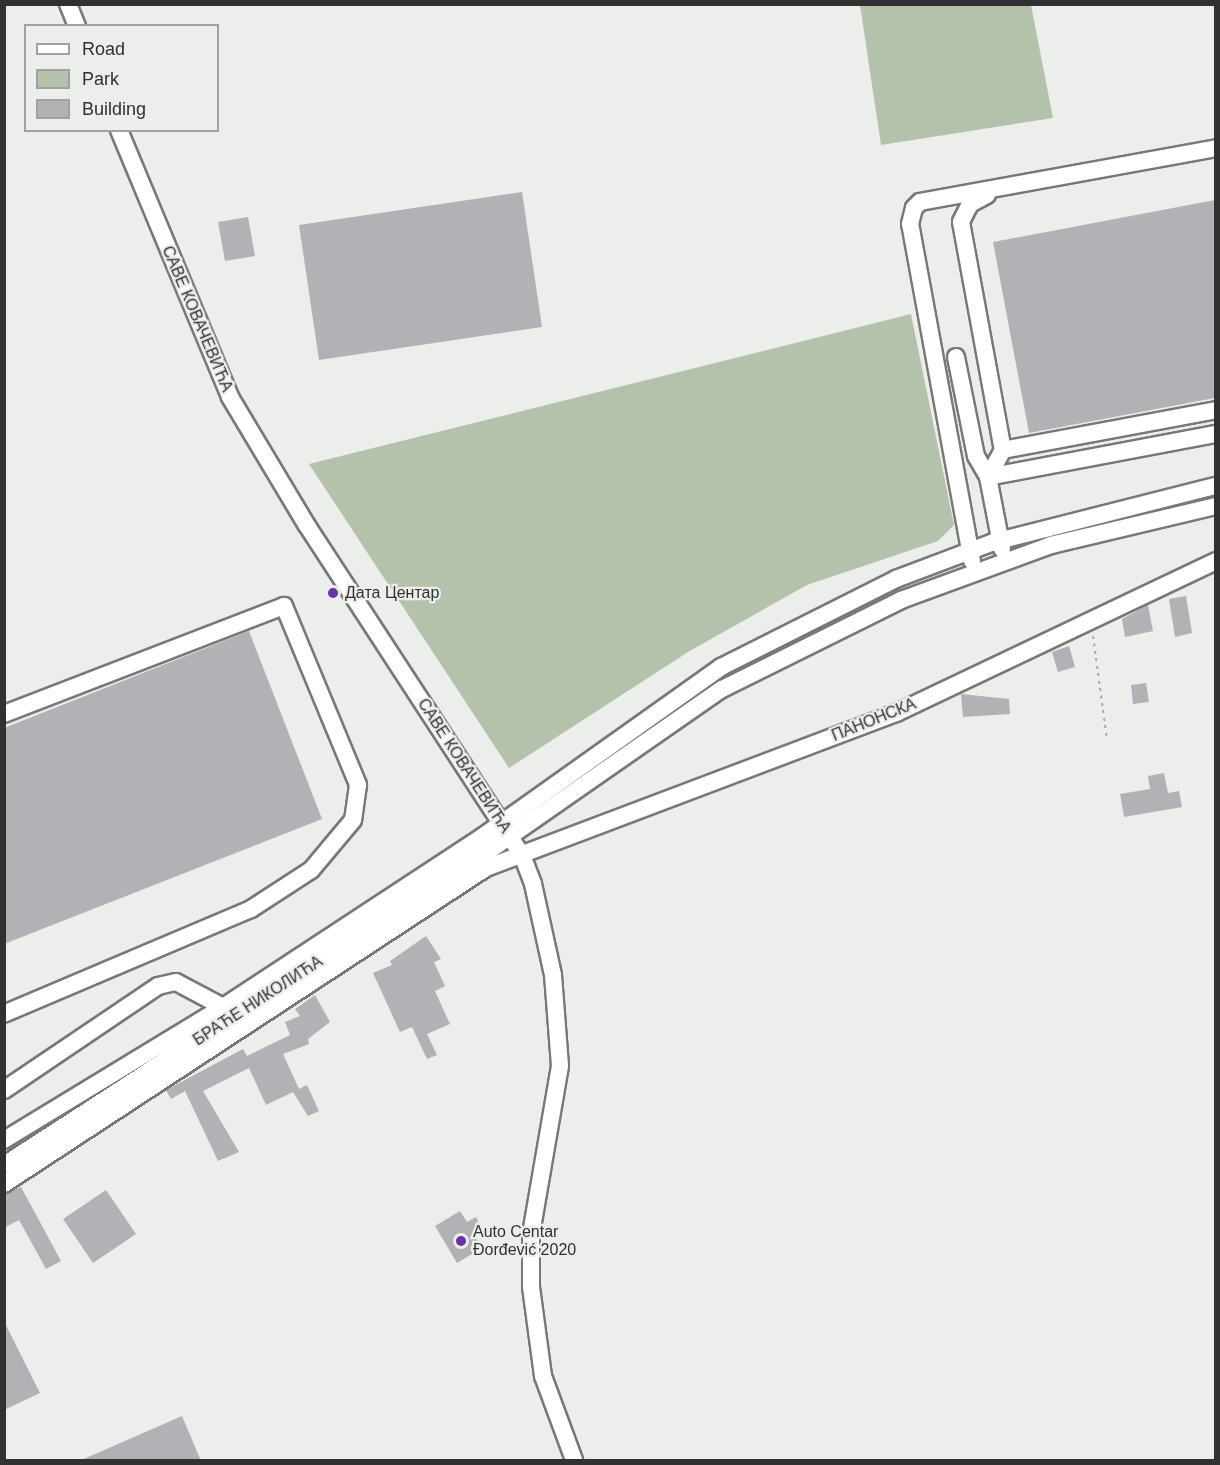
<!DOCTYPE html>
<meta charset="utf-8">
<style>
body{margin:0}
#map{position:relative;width:1220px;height:1465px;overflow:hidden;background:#eceeeb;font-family:Helvetica,sans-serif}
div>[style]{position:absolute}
.green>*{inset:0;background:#b4c2ac}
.building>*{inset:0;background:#b2b1b5}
.path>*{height:2px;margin-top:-1px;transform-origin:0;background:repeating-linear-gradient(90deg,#a8aaa7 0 3px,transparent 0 7.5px)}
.roads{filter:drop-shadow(2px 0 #777976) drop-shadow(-2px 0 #777976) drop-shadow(0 2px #777976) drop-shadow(0 -2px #777976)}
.minor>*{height:16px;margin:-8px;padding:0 8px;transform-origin:8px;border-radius:8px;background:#fff}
.dots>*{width:16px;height:16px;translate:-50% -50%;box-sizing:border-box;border:3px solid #eceeeb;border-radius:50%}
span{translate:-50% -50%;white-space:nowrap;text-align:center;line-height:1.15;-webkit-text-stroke:4.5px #eceeeb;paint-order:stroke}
.street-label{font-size:16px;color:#303130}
.poi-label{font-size:16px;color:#303130}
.left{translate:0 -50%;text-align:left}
.frame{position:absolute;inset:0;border:6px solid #303130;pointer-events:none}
.legend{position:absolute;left:24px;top:24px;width:195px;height:108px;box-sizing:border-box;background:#eceeeb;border:2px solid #a1a2a0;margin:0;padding:8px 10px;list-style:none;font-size:18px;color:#303130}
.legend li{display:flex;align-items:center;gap:12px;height:30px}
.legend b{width:30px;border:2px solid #a1a2a0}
</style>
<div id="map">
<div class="green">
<i style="clip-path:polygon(860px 5px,1031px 5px,1053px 118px,881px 145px)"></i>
<i style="clip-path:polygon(911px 314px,954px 525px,938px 541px,807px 585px,688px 652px,509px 768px,309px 464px)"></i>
</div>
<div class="building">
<i style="clip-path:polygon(522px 192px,542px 327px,319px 360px,299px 225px)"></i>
<i style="clip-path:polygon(1215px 200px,1215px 398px,1029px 433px,993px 242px)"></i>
<i style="clip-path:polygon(248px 217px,255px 256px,225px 261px,218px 222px)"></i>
<i style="clip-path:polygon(1186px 596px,1192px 633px,1175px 637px,1169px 599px)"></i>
<i style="clip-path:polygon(1148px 605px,1153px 631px,1125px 637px,1122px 619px)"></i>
<i style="clip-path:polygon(249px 631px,322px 819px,4px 944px,4px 728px)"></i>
<i style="clip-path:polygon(1069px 646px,1075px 667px,1058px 672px,1052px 652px)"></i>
<i style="clip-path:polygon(1146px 683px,1149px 702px,1133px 704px,1131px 685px)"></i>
<i style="clip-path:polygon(961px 694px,1009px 699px,1010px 714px,963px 717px)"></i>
<i style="clip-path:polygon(1164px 773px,1168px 793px,1179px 791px,1182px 807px,1124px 817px,1120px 794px,1150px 789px,1148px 776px)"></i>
<i style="clip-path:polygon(426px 936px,441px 959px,434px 962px,445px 986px,435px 991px,450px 1024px,427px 1034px,437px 1055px,427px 1059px,412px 1027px,400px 1032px,373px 973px,392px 965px,390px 961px)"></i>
<i style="clip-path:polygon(315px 995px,330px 1022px,308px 1039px,309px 1044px,283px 1054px,299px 1089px,307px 1085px,319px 1111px,308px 1116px,293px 1092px,266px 1105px,249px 1068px,203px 1091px,239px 1152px,218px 1161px,185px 1091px,171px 1099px,166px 1090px,243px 1049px,247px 1056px,290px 1035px,285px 1022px,300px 1016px,295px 1009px)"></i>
<i style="clip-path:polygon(21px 1187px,61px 1261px,46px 1269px,19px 1220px,4px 1228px,4px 1195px)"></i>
<i style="clip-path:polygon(106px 1190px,136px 1234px,93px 1263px,63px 1219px)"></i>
<i style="clip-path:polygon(460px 1211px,467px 1222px,476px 1217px,483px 1229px,474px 1235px,482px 1248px,457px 1263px,435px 1226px)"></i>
<i style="clip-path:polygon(4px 1321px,40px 1393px,4px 1410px)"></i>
<i style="clip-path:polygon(182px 1416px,201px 1461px,79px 1461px)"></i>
</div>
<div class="path">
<i style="left:1093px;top:636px;width:105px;rotate:82.3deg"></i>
</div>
<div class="roads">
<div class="minor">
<i style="left:68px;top:4px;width:24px;rotate:68deg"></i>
<i style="left:119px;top:130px;width:289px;rotate:67.4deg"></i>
<i style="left:230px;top:397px;width:148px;rotate:59.1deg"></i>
<i style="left:306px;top:524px;width:395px;rotate:56.9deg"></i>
<i style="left:522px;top:855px;width:31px;rotate:69deg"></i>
<i style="left:533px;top:884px;width:93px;rotate:77.6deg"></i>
<i style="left:553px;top:975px;width:91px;rotate:85.6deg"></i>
<i style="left:560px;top:1066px;width:170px;rotate:99.8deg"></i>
<i style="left:531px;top:1234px;width:53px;rotate:90deg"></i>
<i style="left:531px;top:1287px;width:90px;rotate:82.3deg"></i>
<i style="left:543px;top:1376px;width:90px;rotate:69.7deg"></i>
<i style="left:987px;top:195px;width:19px;rotate:152deg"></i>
<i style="left:970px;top:204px;width:20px;rotate:117deg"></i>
<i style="left:961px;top:222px;width:232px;rotate:79.6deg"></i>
<i style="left:956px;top:357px;width:101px;rotate:78.6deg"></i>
<i style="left:976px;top:456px;width:24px;rotate:60deg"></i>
<i style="left:988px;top:477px;width:232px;rotate:-10.7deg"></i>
<i style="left:1002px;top:549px;width:73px;rotate:-101deg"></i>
<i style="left:988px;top:477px;width:31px;rotate:-61deg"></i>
<i style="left:1003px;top:450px;width:217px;rotate:-10.6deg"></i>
<i style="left:972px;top:561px;width:343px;rotate:-100.4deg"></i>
<i style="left:910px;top:224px;width:16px;rotate:-76deg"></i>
<i style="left:914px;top:208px;width:8px;rotate:-45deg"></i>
<i style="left:920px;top:202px;width:301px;rotate:-10.3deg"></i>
<i style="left:4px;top:714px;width:300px;rotate:-21.1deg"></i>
<i style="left:284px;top:606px;width:194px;rotate:67.5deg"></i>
<i style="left:358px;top:785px;width:35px;rotate:98deg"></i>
<i style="left:353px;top:820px;width:65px;rotate:130deg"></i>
<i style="left:311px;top:870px;width:72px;rotate:147deg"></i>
<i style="left:251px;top:909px;width:268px;rotate:157deg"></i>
<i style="left:4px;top:1090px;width:186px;rotate:-34deg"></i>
<i style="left:158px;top:986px;width:18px;rotate:-13deg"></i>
<i style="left:176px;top:982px;width:53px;rotate:28deg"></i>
<i style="left:4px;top:1140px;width:256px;rotate:-31.3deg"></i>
<i style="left:223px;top:1007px;width:310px;rotate:-33.3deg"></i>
<i style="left:482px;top:837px;width:293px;rotate:-35.4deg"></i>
<i style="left:721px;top:667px;width:196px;rotate:-26.7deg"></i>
<i style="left:896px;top:579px;width:105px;rotate:-20.7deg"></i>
<i style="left:994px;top:542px;width:229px;rotate:-14.2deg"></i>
<i style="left:4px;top:1165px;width:579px;rotate:-32.95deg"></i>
<i style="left:490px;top:850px;width:282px;rotate:-34.8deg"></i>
<i style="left:722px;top:689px;width:200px;rotate:-26.4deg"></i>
<i style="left:901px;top:600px;width:160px;rotate:-20.1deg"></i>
<i style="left:1051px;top:545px;width:170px;rotate:-13.3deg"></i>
<i style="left:4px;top:1184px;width:576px;rotate:-33.25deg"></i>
<i style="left:486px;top:868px;width:438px;rotate:-20.7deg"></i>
<i style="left:896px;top:713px;width:354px;rotate:-25.4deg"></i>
</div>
</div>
<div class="dots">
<i style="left:333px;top:593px;background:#6b32a9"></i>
<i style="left:461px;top:1241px;background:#6b32a9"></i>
</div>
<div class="street-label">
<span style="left:197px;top:319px;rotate:67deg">САВЕ КОВАЧЕВИЋА</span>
<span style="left:874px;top:720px;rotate:-22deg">ПАНОНСКА</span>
<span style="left:464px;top:766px;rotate:57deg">САВЕ КОВАЧЕВИЋА</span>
<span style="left:258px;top:1001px;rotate:-33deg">БРАЋЕ НИКОЛИЋА</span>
</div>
<div class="poi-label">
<span class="left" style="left:345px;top:593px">Дата Центар</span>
<span class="left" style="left:473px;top:1241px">Auto Centar<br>Đorđević 2020</span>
</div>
<div class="frame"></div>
<ul class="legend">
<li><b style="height:8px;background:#fff"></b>Road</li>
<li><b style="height:16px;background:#b4c2ac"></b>Park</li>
<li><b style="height:16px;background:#b2b1b5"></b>Building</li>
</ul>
</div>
